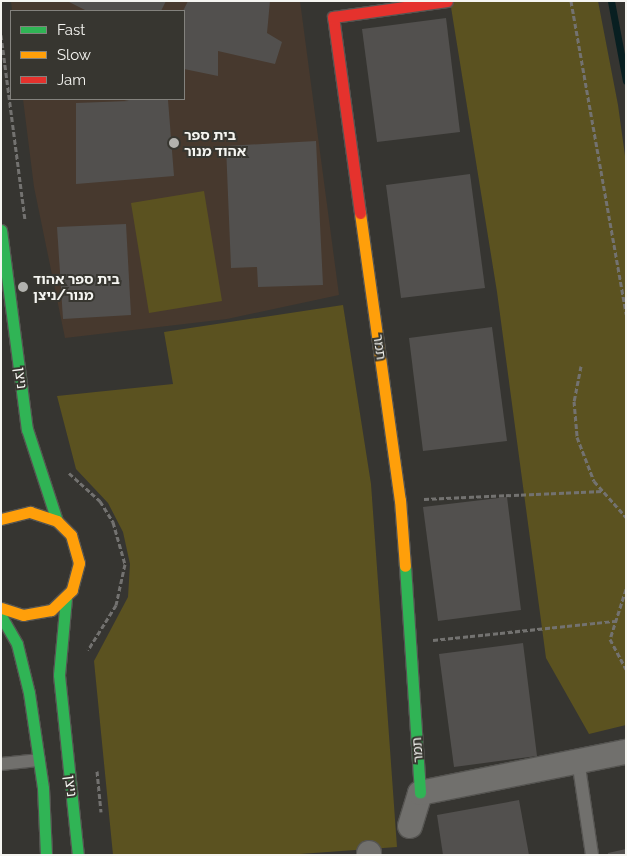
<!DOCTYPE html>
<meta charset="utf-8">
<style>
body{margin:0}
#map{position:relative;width:627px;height:856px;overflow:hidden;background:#363531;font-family:Raleway,"Noto Sans Hebrew",sans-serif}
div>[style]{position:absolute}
.education>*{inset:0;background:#47392e}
.green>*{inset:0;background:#5b5220}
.stream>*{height:7px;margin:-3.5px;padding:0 3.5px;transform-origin:3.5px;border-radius:3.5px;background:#081f21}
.building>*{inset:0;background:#52504e}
.path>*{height:3px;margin-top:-1.5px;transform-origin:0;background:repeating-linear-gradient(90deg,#737270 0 5px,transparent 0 7.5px)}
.roads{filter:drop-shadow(1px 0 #555451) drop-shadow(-1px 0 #555451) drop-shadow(0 1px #555451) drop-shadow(0 -1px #555451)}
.lane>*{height:12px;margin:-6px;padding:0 6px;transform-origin:6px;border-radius:6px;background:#71706d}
.street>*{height:24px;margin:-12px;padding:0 12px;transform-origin:12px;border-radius:12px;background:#71706d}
.fast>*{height:11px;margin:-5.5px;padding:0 5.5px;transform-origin:5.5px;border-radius:5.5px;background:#30b455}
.slow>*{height:11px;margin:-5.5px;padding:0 5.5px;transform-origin:5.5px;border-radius:5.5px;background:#ff9f0a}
.jam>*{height:11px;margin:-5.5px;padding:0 5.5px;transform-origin:5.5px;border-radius:5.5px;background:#e5322d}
.dots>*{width:14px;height:14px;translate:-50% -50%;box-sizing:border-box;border:2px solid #373630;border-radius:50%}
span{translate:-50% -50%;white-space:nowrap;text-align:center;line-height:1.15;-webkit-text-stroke:4px #373630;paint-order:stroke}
.poi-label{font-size:14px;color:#f5f5f1;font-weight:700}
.left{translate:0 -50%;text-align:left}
.street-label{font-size:14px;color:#f5f5f1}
.frame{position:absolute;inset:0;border:2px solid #f5f5f1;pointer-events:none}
.legend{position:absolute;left:10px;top:10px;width:175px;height:90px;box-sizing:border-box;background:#373630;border:1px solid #83827d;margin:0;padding:6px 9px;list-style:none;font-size:15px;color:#f5f5f1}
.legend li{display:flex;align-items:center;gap:10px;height:25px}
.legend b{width:25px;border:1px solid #83827d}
</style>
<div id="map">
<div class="education">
<i style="clip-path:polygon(11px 1px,300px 1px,339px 295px,227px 319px,65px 338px,34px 187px,23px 99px,184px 99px,184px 11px,12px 11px)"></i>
</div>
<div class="green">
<i style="clip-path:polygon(450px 1px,598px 1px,618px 105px,626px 163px,626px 725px,589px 734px,546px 658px,497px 292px)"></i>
<i style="clip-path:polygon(204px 191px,222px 301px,149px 313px,131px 203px)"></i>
<i style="clip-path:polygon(343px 305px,371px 484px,397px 847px,286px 855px,113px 855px,94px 661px,128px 597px,130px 564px,123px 532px,108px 503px,76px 469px,57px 396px,173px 384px,164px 332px)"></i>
</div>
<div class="stream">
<i style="left:611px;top:1px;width:81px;rotate:79.4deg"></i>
</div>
<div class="building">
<i style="clip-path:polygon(67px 1px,166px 1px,161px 11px,87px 11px)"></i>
<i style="clip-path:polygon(188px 1px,270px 1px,267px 33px,282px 42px,275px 64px,218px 51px,218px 76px,184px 69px,183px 11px)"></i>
<i style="clip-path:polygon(446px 18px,460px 132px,377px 142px,362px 29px)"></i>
<i style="clip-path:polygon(119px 99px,168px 100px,174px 176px,76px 184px,76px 103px,129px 101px)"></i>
<i style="clip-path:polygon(316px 141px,323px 285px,258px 287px,257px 267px,231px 268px,226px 146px)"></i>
<i style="clip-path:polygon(470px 174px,485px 288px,401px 298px,386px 185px)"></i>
<i style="clip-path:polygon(126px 224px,131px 315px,63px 319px,57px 227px)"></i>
<i style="clip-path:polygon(492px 327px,507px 441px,423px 451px,409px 338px)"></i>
<i style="clip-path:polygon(507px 497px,521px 610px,438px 621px,423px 507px)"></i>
<i style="clip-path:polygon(523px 643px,537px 756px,454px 767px,439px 654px)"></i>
<i style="clip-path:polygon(519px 800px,529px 855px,443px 855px,437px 815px)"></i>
<i style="clip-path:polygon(626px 849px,626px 855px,608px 855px,608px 853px)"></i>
</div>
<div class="path">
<i style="left:571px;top:1px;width:318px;rotate:80deg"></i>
<i style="left:1px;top:35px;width:187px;rotate:82.6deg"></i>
<i style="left:581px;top:366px;width:36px;rotate:101deg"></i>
<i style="left:574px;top:401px;width:36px;rotate:85deg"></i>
<i style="left:577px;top:437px;width:47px;rotate:68.9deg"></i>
<i style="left:594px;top:481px;width:48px;rotate:48.4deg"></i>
<i style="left:69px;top:473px;width:42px;rotate:42.1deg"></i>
<i style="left:100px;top:501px;width:25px;rotate:58deg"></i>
<i style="left:113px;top:522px;width:44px;rotate:74.1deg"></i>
<i style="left:125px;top:564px;width:42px;rotate:102.4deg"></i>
<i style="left:116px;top:605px;width:53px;rotate:121.9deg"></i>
<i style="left:424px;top:499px;width:179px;rotate:-2.6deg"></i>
<i style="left:626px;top:589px;width:52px;rotate:107.7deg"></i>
<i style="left:610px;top:639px;width:34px;rotate:62deg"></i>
<i style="left:433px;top:640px;width:183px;rotate:-6deg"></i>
<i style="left:97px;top:771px;width:41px;rotate:84.4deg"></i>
</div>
<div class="roads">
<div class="lane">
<i style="left:578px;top:760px;width:96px;rotate:81.6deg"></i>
<i style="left:1px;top:764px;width:38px;rotate:-6deg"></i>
</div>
<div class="street">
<i style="left:410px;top:826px;width:34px;rotate:-73deg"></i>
<i style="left:420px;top:793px;width:210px;rotate:-11.3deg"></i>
<i style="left:369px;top:855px;width:2px;rotate:-90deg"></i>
</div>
<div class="fast">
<i style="left:1px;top:230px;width:201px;rotate:82.6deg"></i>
<i style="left:27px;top:429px;width:97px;rotate:71.9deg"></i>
<i style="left:405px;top:566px;width:227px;rotate:86.2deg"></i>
<i style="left:66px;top:598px;width:77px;rotate:95.2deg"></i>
<i style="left:59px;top:675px;width:181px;rotate:84deg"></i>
<i style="left:1px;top:616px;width:32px;rotate:60deg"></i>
<i style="left:17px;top:644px;width:50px;rotate:76.2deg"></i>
<i style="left:29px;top:693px;width:96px;rotate:81.6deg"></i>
<i style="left:43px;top:788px;width:67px;rotate:87.4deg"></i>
</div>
<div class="slow">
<i style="left:360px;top:213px;width:290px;rotate:82.1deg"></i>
<i style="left:400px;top:500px;width:66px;rotate:85.7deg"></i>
<i style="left:1px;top:519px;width:30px;rotate:-14deg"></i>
<i style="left:30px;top:512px;width:28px;rotate:18deg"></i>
<i style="left:57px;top:521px;width:20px;rotate:45deg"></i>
<i style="left:71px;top:535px;width:29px;rotate:74deg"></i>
<i style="left:79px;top:563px;width:28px;rotate:105deg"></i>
<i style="left:72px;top:590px;width:29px;rotate:136deg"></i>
<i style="left:51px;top:610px;width:28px;rotate:170deg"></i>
<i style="left:23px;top:615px;width:23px;rotate:-162deg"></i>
</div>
<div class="jam">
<i style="left:360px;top:213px;width:198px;rotate:-97.8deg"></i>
<i style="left:333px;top:17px;width:115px;rotate:-8deg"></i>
</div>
</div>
<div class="dots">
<i style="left:174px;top:143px;background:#b2b2ae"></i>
<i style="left:23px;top:287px;background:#b2b2ae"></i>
</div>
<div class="poi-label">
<span class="left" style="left:184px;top:143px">בית ספר<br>אהוד מנור</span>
<span class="left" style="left:33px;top:287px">בית ספר אהוד<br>מנור/ניצן</span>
</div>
<div class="street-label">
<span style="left:380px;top:347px;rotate:82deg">תמר</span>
<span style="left:21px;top:378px;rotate:83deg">ניצן</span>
<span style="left:417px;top:750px;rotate:-94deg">תמר</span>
<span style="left:71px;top:786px;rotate:83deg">ניצן</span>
</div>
<div class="frame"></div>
<ul class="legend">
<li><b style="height:6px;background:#30b455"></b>Fast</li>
<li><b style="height:6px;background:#ff9f0a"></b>Slow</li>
<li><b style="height:6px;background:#e5322d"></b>Jam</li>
</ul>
</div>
